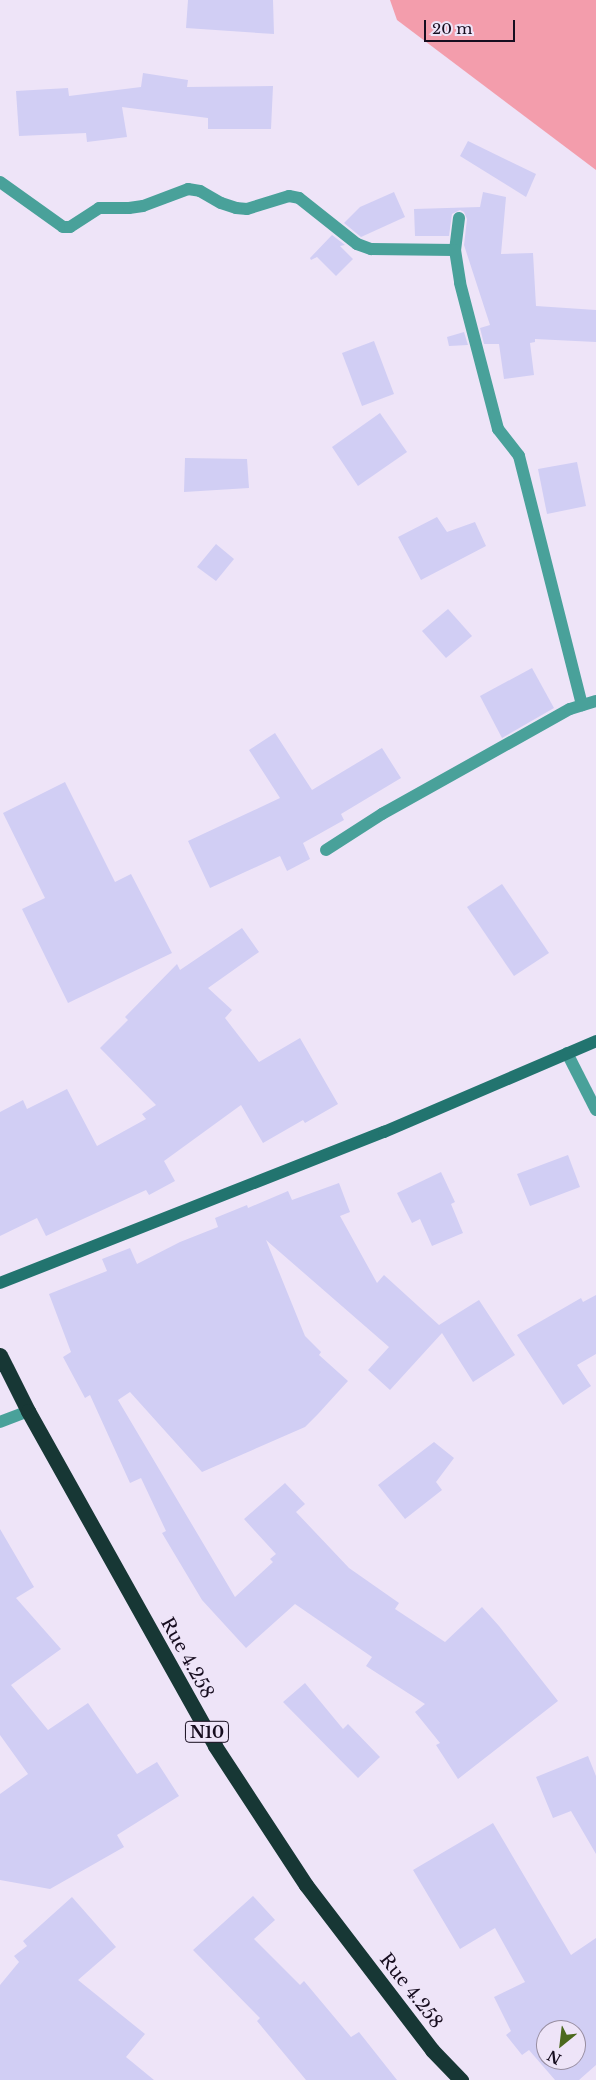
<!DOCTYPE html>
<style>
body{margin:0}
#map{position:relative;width:596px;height:2080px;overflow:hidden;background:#eee4f8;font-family:"Libre Baskerville",serif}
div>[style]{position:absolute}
.forest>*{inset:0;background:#f39dac}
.building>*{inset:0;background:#d1cef4}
.street>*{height:12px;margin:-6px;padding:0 6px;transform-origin:6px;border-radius:6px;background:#49a19a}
.secondary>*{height:12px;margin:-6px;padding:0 6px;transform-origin:6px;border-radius:6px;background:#22746f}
.highway>*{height:15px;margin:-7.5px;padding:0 7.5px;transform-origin:7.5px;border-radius:7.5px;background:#173735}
span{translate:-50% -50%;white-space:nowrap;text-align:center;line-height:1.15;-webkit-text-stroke:4px #eee4f8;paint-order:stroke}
.shield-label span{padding:1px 4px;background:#eee4f8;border:1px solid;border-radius:4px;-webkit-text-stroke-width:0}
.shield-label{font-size:16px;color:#170d1f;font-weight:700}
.street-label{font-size:18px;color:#170d1f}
.north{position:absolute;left:536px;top:2020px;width:50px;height:50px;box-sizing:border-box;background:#eee4f8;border:1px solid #988ea1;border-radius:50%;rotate:209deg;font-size:14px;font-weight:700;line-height:20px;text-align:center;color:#170d1f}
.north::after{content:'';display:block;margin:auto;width:18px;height:22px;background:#4c691e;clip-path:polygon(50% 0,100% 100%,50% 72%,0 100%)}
.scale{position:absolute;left:424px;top:20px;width:91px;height:22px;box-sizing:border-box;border:2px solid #170d1f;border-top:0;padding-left:6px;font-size:15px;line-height:18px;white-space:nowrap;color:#170d1f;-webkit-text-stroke:4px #eee4f8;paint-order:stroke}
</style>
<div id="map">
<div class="forest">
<i style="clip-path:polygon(390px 0,596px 0,596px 170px,397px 20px)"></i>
</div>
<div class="building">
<i style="clip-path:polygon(188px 0,273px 0,274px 34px,186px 28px)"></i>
<i style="clip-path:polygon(143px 73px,188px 80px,187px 87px,273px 86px,271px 129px,208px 129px,208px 118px,122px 107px,127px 137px,87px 142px,86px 133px,19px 136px,16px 91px,68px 88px,69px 96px,141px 87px)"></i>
<i style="clip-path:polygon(468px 141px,536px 174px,526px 197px,460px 156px)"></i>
<i style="clip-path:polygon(394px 192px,405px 217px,361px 237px,344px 223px,360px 207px)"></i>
<i style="clip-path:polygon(483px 192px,506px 197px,501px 254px,533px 253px,536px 306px,596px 310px,596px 342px,535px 339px,535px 342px,530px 343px,534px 375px,504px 379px,499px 344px,484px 344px,480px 328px,490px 325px,464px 245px,467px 219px,464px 212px,460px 210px,452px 214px,449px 236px,415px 236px,414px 209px,480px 207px)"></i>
<i style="clip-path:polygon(332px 235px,345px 245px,340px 246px,353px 259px,336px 276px,317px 257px,311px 260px,310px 258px)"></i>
<i style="clip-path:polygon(464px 332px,468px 345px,449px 346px,447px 337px)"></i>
<i style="clip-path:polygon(374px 341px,394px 394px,362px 406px,342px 353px)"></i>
<i style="clip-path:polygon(380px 413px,407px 452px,358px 486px,332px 447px)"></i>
<i style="clip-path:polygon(185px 458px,247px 459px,249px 488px,184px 492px)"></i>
<i style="clip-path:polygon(577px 462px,586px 506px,547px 514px,538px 469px)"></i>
<i style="clip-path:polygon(437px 517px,447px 532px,475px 522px,486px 546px,421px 580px,398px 537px)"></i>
<i style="clip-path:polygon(216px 544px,234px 559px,216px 581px,197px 567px)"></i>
<i style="clip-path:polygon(448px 609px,472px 636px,446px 658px,422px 631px)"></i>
<i style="clip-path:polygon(532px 668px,554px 708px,502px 738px,480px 696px)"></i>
<i style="clip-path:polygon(275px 733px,312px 790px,382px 748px,401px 778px,341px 814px,344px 820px,303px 843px,310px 859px,287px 871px,280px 856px,210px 888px,188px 841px,280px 798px,249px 750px)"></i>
<i style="clip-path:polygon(65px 782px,115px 882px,131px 874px,172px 953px,68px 1003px,22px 909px,45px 898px,3px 813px)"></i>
<i style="clip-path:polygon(502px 884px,549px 953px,514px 976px,467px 907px)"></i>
<i style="clip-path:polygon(242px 928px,259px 952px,208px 988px,232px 1010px,225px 1018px,259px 1062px,300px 1038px,338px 1104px,305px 1123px,303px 1120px,263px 1143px,241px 1105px,164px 1161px,175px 1181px,149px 1195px,146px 1190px,46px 1236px,37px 1218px,0 1236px,0 1112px,23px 1100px,27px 1109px,67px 1089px,97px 1146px,146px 1119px,142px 1114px,156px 1105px,100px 1048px,128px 1020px,125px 1017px,177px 964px,180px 970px)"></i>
<i style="clip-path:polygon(568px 1155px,580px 1187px,530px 1206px,517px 1174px)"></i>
<i style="clip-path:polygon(441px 1172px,455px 1202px,451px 1204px,463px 1233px,432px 1246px,420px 1219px,412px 1223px,397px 1193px)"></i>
<i style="clip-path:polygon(339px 1183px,350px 1212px,340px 1216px,377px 1283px,384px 1275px,439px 1325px,479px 1300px,515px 1355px,473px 1382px,442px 1333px,390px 1390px,368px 1370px,389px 1347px,266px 1240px,305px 1336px,321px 1352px,319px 1355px,348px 1381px,318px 1414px,305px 1427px,202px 1472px,130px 1392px,118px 1400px,235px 1597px,273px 1562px,270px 1559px,276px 1554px,244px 1519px,285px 1483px,305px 1504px,296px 1512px,349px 1568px,399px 1603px,395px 1609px,445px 1642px,482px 1607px,499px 1626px,558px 1701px,458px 1779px,436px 1745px,440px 1743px,415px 1712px,425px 1704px,366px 1666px,372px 1657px,295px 1604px,246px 1648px,202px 1600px,162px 1533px,166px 1531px,141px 1478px,130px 1483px,90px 1395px,85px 1398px,63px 1357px,71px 1352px,49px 1294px,107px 1271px,102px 1259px,130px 1248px,137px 1264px,180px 1242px,218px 1227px,215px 1218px,247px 1205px,248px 1208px,288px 1191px,292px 1200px)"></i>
<i style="clip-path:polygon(596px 1295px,596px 1354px,577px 1365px,591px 1386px,563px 1405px,517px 1335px,581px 1298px,583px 1302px)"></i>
<i style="clip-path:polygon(434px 1442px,454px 1458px,436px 1482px,442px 1490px,405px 1519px,378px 1485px)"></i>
<i style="clip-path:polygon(0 1529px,34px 1587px,16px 1598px,61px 1649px,11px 1685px,48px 1730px,88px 1703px,137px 1774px,157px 1762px,179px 1796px,117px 1835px,124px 1847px,50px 1889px,0 1880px,0 1794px,28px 1774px,0 1735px)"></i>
<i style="clip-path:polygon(305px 1683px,343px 1729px,348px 1724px,380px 1757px,358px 1778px,283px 1702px)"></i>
<i style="clip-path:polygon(588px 1756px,596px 1776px,596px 1854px,571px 1811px,553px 1818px,536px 1777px)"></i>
<i style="clip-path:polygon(evenodd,493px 1823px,571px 1955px,596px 1938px,596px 2065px,579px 2080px,555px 2080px,529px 2050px,522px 2055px,506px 2035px,511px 2031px,494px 1997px,525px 1982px,495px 1928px,460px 1949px,413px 1870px,493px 1823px,546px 2030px,576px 2030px,576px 2060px,546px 2060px,546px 2030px)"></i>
<i style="clip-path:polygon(253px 1896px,275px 1920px,254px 1939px,300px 1985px,304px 1981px,351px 2037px,359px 2032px,397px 2080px,306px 2080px,257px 2021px,260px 2018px,193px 1950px)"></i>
<i style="clip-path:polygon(72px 1897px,116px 1947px,78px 1980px,145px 2034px,126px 2057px,154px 2080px,0 2080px,0 1985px,19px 1962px,14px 1956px,27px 1946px,23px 1941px)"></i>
</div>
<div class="street">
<i style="left:0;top:182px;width:77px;rotate:35.5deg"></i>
<i style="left:63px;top:227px;width:7px"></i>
<i style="left:70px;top:227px;width:35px;rotate:-33deg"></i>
<i style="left:99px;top:208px;width:30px"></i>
<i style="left:129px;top:208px;width:14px;rotate:-8deg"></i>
<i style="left:143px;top:206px;width:48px;rotate:-20.7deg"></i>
<i style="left:188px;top:189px;width:12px;rotate:9deg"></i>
<i style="left:200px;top:191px;width:24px;rotate:30deg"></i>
<i style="left:221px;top:203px;width:16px;rotate:18deg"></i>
<i style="left:236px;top:208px;width:11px;rotate:5deg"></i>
<i style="left:247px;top:209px;width:44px;rotate:-17.2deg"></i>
<i style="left:289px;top:196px;width:10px;rotate:11deg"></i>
<i style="left:299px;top:198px;width:74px;rotate:38.4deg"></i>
<i style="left:357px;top:244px;width:15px;rotate:20deg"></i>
<i style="left:371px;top:249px;width:84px;rotate:0.7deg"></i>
<i style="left:459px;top:218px;width:32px;rotate:97deg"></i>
<i style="left:455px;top:250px;width:33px;rotate:81deg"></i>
<i style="left:460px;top:283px;width:151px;rotate:75.4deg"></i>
<i style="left:498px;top:429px;width:34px;rotate:52deg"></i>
<i style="left:519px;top:456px;width:257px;rotate:75.8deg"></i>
<i style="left:326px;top:850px;width:67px;rotate:-32.7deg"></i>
<i style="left:382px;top:814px;width:215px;rotate:-29.2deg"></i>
<i style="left:570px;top:709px;width:27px;rotate:-17deg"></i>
<i style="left:567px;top:1053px;width:64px;rotate:63deg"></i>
<i style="left:0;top:1422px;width:30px;rotate:-21deg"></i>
</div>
<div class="secondary">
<i style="left:0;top:1283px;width:413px;rotate:-21.5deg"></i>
<i style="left:384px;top:1132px;width:231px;rotate:-23.2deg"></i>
</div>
<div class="highway">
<i style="left:0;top:1355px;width:63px;rotate:63.4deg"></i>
<i style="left:28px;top:1411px;width:384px;rotate:60.8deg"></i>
<i style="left:215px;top:1746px;width:166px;rotate:56.8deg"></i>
<i style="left:306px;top:1885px;width:208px;rotate:52.6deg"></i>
<i style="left:432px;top:2050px;width:42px;rotate:46deg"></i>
</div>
<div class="shield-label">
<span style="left:207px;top:1732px">N10</span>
</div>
<div class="street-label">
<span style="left:187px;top:1658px;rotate:61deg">Rue 4.258</span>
<span style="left:411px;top:1991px;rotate:52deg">Rue 4.258</span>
</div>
<div class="north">N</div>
<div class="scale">20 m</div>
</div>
